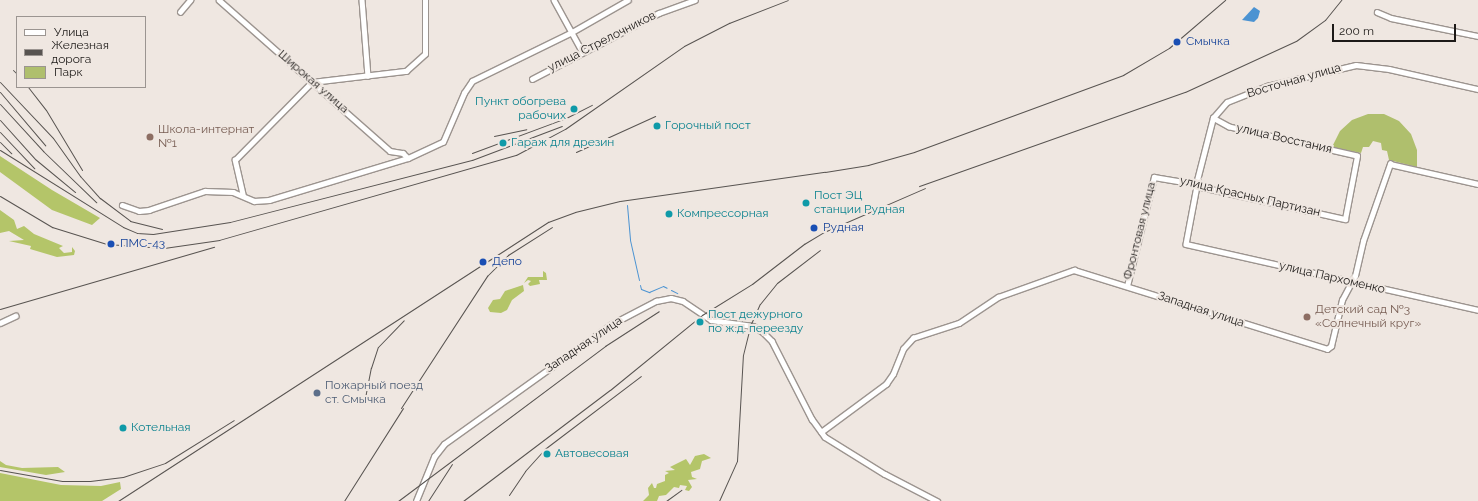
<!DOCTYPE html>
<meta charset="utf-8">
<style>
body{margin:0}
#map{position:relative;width:1478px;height:501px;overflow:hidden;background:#efe7e1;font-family:Raleway,sans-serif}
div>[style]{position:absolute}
.green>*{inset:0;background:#afbf6d}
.forest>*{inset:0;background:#b4c569}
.water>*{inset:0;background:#4b93d2}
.stream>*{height:1px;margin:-0.5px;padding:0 0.5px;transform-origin:0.5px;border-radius:0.5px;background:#4b93d2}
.roads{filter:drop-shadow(1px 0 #9c948f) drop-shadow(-1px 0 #9c948f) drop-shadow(0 1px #9c948f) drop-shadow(0 -1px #9c948f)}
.street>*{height:4.5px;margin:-2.25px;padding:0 2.25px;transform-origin:2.25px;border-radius:2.25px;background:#fff}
.rail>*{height:1px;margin:-0.5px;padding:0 0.5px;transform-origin:0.5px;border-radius:0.5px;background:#585451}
.dots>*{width:11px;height:11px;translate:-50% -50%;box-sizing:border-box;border:2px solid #efe7e1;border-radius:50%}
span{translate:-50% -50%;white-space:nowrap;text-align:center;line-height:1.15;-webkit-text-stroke:4px #efe7e1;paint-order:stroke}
.street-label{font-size:12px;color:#1d1a18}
.transit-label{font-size:12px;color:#164399}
.left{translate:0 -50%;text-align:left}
.culture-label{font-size:12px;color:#0d838f}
.right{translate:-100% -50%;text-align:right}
.education-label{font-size:12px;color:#785e54}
.service-label{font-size:12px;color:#4e5e75}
.legend{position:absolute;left:16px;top:16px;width:130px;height:72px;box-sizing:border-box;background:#efe7e1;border:1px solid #9b9591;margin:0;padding:5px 7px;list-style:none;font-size:12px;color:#1d1a18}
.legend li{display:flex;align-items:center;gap:8px;height:20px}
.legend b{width:20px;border:1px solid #9b9591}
.scale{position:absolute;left:1332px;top:24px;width:124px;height:18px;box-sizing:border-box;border:2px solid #1d1a18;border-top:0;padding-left:5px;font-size:12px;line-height:14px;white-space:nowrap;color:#1d1a18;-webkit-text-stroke:3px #efe7e1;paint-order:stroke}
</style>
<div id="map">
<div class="green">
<i style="clip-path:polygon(1368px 114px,1384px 114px,1399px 121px,1411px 134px,1417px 150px,1417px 167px,1389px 160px,1387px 151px,1382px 150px,1381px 143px,1373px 141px,1369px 147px,1363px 147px,1361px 153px,1332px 147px,1340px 131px,1352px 120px)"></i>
</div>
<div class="forest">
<i style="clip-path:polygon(0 156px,52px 190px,100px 218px,92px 225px,52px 210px,0 172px)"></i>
<i style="clip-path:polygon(0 210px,14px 220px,17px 229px,24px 226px,34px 234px,63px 246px,59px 248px,64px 253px,72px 252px,72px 247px,75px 251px,74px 255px,57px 257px,30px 249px,31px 246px,9px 241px,24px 240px,9px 231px,0 233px)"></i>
<i style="clip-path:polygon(543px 271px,546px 273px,547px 280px,539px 280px,540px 284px,530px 286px,528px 284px,531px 281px,528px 280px,524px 283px,528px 277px,543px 277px)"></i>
<i style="clip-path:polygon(523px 285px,524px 291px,512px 300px,507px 310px,501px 313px,490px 312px,488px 308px,493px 300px,500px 299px,505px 291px)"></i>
<i style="clip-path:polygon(704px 454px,711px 458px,702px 461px,700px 469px,691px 472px,692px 477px,697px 479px,688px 480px,692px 487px,689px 491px,685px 490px,687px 486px,680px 485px,679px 488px,674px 487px,666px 495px,659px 496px,657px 501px,643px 501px,649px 495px,648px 488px,652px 483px,654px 488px,656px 488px,657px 484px,665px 481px,665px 475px,669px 473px,665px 471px,675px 470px,670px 467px,686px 459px,690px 465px,695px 456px)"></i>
<i style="clip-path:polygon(0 461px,6px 465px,22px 468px,58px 467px,65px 472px,46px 475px,0 467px)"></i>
<i style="clip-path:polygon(0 473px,61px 485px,101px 486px,120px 482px,121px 489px,102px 501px,0 501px)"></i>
</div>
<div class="water">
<i style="clip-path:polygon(1254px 7px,1260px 11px,1258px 18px,1254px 22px,1242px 20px)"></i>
</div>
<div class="stream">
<i style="left:627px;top:205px;width:35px;rotate:85deg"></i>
<i style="left:630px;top:240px;width:41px;rotate:77.3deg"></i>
<i style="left:640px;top:285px;width:4px;rotate:76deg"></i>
<i style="left:641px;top:289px;width:9px;rotate:21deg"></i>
<i style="left:649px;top:292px;width:15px;rotate:-23deg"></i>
<i style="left:663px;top:286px;width:4px;rotate:27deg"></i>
<i style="left:671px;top:290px;width:7px;rotate:27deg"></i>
</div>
<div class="roads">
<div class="street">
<i style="left:219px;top:0;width:228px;rotate:41.4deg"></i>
<i style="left:390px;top:151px;width:13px;rotate:9deg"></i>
<i style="left:403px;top:153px;width:7px;rotate:45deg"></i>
<i style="left:362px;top:0;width:76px;rotate:85.5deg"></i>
<i style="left:554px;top:0;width:58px;rotate:61.2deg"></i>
<i style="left:180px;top:12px;width:16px;rotate:-50deg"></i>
<i style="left:1377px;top:12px;width:15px;rotate:23deg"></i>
<i style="left:1391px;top:18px;width:89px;rotate:11.7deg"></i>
<i style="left:532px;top:79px;width:143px;rotate:-27.5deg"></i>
<i style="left:659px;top:13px;width:38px;rotate:-20deg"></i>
<i style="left:1196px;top:184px;width:68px;rotate:-75.6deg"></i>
<i style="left:1213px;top:118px;width:21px;rotate:-49deg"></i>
<i style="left:1227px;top:102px;width:43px;rotate:-21.8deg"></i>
<i style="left:1267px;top:86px;width:91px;rotate:-13.3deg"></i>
<i style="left:1356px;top:65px;width:33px;rotate:7deg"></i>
<i style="left:1389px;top:69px;width:91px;rotate:12.7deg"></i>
<i style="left:1197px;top:186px;width:59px;rotate:100.7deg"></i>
<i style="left:1186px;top:244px;width:299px;rotate:12.7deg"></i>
<i style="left:243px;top:196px;width:37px;rotate:-103deg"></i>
<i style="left:235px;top:160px;width:110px;rotate:-45.4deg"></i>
<i style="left:312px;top:82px;width:95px;rotate:-6.7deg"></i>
<i style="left:406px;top:71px;width:25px;rotate:-42deg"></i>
<i style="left:425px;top:54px;width:54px;rotate:-90deg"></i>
<i style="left:122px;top:205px;width:18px;rotate:19deg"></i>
<i style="left:139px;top:211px;width:10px;rotate:-6deg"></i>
<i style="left:149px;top:210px;width:59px;rotate:-18.7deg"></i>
<i style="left:205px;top:191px;width:28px;rotate:2deg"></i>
<i style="left:233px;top:192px;width:23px;rotate:23deg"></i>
<i style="left:254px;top:201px;width:15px;rotate:-4deg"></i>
<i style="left:269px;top:200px;width:145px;rotate:-16.8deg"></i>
<i style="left:408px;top:158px;width:38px;rotate:-25deg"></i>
<i style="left:443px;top:142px;width:53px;rotate:-66.8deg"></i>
<i style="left:464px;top:93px;width:14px;rotate:-56deg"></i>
<i style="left:472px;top:81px;width:111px;rotate:-26.1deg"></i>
<i style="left:572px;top:32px;width:64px;rotate:-29.7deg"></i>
<i style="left:1127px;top:286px;width:112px;rotate:-76.1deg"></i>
<i style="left:1154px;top:177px;width:43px;rotate:9.5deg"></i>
<i style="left:1196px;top:184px;width:2px;rotate:63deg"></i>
<i style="left:1197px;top:186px;width:152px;rotate:12.6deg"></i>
<i style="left:1345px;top:219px;width:64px;rotate:-79.2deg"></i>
<i style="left:1357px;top:156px;width:131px;rotate:-167.2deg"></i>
<i style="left:1229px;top:127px;width:18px;rotate:-151deg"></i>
<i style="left:0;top:323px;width:17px;rotate:-25deg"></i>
<i style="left:821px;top:432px;width:81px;rotate:-36.4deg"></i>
<i style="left:886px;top:384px;width:12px;rotate:-55deg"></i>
<i style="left:893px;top:374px;width:27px;rotate:-68deg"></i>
<i style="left:903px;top:349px;width:15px;rotate:-48deg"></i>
<i style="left:913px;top:338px;width:48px;rotate:-18.1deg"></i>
<i style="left:959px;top:323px;width:47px;rotate:-33.7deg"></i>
<i style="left:998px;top:297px;width:81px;rotate:-19.6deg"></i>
<i style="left:1074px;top:270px;width:265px;rotate:17.3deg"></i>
<i style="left:1327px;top:349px;width:5px;rotate:-37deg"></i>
<i style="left:1331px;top:346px;width:47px;rotate:-76.6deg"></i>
<i style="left:1342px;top:300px;width:27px;rotate:-62deg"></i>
<i style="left:1355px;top:276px;width:36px;rotate:-77deg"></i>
<i style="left:1363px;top:241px;width:82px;rotate:-70.7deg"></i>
<i style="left:1390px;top:164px;width:90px;rotate:12.8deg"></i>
<i style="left:416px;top:501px;width:48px;rotate:-67.8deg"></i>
<i style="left:434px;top:457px;width:16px;rotate:-52deg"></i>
<i style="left:444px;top:444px;width:204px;rotate:-35.6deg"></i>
<i style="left:610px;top:325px;width:52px;rotate:-27.6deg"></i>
<i style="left:656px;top:301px;width:15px;rotate:-11deg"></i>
<i style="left:671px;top:298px;width:12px;rotate:14deg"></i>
<i style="left:683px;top:301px;width:34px;rotate:34deg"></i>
<i style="left:711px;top:320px;width:42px;rotate:8.1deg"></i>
<i style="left:753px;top:326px;width:12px;rotate:31deg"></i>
<i style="left:763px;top:332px;width:13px;rotate:45deg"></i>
<i style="left:772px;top:341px;width:88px;rotate:62.9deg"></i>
<i style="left:812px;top:419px;width:22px;rotate:54deg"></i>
<i style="left:825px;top:437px;width:70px;rotate:31.7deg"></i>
<i style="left:885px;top:474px;width:59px;rotate:27.4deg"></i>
</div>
</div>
<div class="rail">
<i style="left:13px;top:70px;width:6px;rotate:45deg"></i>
<i style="left:0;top:82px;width:77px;rotate:46.6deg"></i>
<i style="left:53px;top:138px;width:47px;rotate:54.6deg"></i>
<i style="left:80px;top:176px;width:30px;rotate:48deg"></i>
<i style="left:100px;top:198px;width:38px;rotate:37deg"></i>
<i style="left:130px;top:221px;width:33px;rotate:14deg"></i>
<i style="left:28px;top:87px;width:29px;rotate:52deg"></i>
<i style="left:46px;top:110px;width:70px;rotate:59deg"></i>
<i style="left:0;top:92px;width:70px;rotate:49.7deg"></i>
<i style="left:0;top:104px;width:64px;rotate:47.5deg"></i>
<i style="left:43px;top:151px;width:74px;rotate:43.9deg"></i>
<i style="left:0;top:120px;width:52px;rotate:48.1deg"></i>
<i style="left:35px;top:159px;width:52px;rotate:39.5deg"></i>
<i style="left:0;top:132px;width:50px;rotate:46.6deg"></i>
<i style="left:494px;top:136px;width:33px;rotate:-12deg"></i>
<i style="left:0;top:142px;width:16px;rotate:45deg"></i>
<i style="left:0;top:150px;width:145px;rotate:32deg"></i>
<i style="left:123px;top:227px;width:15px;rotate:23deg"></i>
<i style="left:137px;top:233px;width:16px;rotate:4deg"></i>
<i style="left:153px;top:234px;width:78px;rotate:-8.9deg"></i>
<i style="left:230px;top:222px;width:250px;rotate:-14.4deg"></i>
<i style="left:472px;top:160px;width:96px;rotate:-20.7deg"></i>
<i style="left:576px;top:152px;width:87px;rotate:-24.5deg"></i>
<i style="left:472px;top:153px;width:100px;rotate:-20.4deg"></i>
<i style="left:566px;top:118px;width:29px;rotate:-27deg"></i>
<i style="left:919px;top:186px;width:282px;rotate:-19.5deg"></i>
<i style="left:1185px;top:92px;width:122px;rotate:-24.7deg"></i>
<i style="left:1296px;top:41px;width:36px;rotate:-36deg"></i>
<i style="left:1325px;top:20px;width:26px;rotate:-51deg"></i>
<i style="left:0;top:196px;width:61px;rotate:30.8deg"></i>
<i style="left:52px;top:227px;width:58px;rotate:17.2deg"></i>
<i style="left:107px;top:244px;width:57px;rotate:4deg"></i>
<i style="left:164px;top:248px;width:56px;rotate:-8.3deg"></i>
<i style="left:219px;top:240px;width:309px;rotate:-16deg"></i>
<i style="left:516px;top:155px;width:55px;rotate:-28deg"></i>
<i style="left:565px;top:129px;width:145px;rotate:-34.9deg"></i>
<i style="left:684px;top:46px;width:51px;rotate:-27.1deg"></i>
<i style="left:729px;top:23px;width:63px;rotate:-21.3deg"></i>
<i style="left:0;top:309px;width:223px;rotate:-16.2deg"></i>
<i style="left:364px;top:403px;width:36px;rotate:-79deg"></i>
<i style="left:371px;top:368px;width:22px;rotate:-72deg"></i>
<i style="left:378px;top:347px;width:37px;rotate:-46deg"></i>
<i style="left:401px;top:408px;width:158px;rotate:-56.9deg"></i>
<i style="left:487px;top:276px;width:30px;rotate:-45deg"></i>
<i style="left:508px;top:255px;width:52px;rotate:-32.5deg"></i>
<i style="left:0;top:470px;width:63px;rotate:10.1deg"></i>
<i style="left:62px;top:481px;width:28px"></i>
<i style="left:90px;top:481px;width:33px;rotate:-7deg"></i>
<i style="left:123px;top:477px;width:44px;rotate:-18.4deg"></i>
<i style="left:165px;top:463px;width:81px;rotate:-31.9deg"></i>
<i style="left:509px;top:495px;width:29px;rotate:-56deg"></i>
<i style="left:525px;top:471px;width:31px;rotate:-48deg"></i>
<i style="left:546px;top:448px;width:119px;rotate:-37.2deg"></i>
<i style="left:118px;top:501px;width:513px;rotate:-32.98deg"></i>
<i style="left:548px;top:222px;width:29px;rotate:-20deg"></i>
<i style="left:575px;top:212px;width:46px;rotate:-13.7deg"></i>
<i style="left:620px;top:201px;width:207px;rotate:-8.1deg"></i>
<i style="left:825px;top:172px;width:44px;rotate:-9.2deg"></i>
<i style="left:868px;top:165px;width:48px;rotate:-15.8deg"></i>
<i style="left:914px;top:152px;width:223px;rotate:-20.2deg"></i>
<i style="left:1123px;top:75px;width:53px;rotate:-30.4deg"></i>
<i style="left:1169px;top:48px;width:74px;rotate:-40.6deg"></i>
<i style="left:344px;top:501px;width:110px;rotate:-57.6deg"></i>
<i style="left:398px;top:501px;width:259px;rotate:-36.8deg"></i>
<i style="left:605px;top:346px;width:64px;rotate:-32.9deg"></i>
<i style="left:428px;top:501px;width:44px;rotate:-57deg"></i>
<i style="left:463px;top:501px;width:184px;rotate:-37.1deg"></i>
<i style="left:610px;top:390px;width:119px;rotate:-39.2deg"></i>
<i style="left:702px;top:315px;width:59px;rotate:-31.8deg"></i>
<i style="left:752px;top:284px;width:66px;rotate:-37.6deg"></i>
<i style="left:804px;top:244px;width:23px;rotate:-31deg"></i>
<i style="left:824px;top:232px;width:110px;rotate:-23.5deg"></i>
<i style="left:666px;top:501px;width:19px;rotate:-36deg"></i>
<i style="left:719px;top:501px;width:44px;rotate:-65.8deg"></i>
<i style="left:737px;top:461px;width:106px;rotate:-86.8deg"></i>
<i style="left:743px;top:355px;width:30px;rotate:-76deg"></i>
<i style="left:750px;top:326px;width:24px;rotate:-66deg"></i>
<i style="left:760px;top:304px;width:27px;rotate:-51deg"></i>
<i style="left:777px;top:283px;width:54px;rotate:-37.5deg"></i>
</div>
<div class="dots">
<i style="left:1177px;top:42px;background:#1a4fb4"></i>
<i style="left:574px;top:109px;background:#0f9aa8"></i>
<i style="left:657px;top:126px;background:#0f9aa8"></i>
<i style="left:150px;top:137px;background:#8d6e63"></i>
<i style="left:503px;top:143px;background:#0f9aa8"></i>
<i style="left:806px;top:203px;background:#0f9aa8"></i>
<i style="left:669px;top:214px;background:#0f9aa8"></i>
<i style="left:814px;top:228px;background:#1a4fb4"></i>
<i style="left:111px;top:244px;background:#1a4fb4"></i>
<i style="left:483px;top:262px;background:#1a4fb4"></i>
<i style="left:1307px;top:317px;background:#8d6e63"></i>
<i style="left:700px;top:322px;background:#0f9aa8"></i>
<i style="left:317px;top:393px;background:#5c6f8a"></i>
<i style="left:123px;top:428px;background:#0f9aa8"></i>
<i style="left:547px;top:454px;background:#0f9aa8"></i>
</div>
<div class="street-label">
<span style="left:602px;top:42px;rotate:-27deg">улица Стрелочников</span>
<span style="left:1294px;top:81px;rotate:-16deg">Восточная улица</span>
<span style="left:313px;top:82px;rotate:41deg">Широкая улица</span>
<span style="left:1284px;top:139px;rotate:13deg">улица Восстания</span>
<span style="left:1250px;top:197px;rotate:13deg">улица Красных Партизан</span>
<span style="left:1140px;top:231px;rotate:-76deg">Фронтовая улица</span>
<span style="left:1332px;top:278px;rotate:13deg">улица Пархоменко</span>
<span style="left:1201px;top:310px;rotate:18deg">Западная улица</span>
<span style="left:584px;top:345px;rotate:-34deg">Западная улица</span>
</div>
<div class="transit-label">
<span class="left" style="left:1186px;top:42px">Смычка</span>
<span class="left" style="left:823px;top:228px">Рудная</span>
<span class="left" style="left:120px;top:244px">ПМС-43</span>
<span class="left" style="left:492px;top:262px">Депо</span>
</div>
<div class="culture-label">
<span class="right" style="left:566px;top:109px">Пункт обогрева<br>рабочих</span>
<span class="left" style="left:665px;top:126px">Горочный пост</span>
<span class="left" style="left:511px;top:143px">Гараж для дрезин</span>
<span class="left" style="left:814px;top:203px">Пост ЭЦ<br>станции Рудная</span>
<span class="left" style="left:677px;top:214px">Компрессорная</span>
<span class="left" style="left:708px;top:322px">Пост дежурного<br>по ж.д. переезду</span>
<span class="left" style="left:131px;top:428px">Котельная</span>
<span class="left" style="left:555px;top:454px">Автовесовая</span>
</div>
<div class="education-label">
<span class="left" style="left:158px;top:137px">Школа-интернат<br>№1</span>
<span class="left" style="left:1315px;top:317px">Детский сад №3<br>«Солнечный круг»</span>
</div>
<div class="service-label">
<span class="left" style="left:325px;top:393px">Пожарный поезд<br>ст. Смычка</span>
</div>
<ul class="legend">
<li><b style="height:5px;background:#fff"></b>Улица</li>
<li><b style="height:5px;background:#585451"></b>Железная дорога</li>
<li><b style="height:11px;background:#afbf6d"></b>Парк</li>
</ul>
<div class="scale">200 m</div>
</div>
